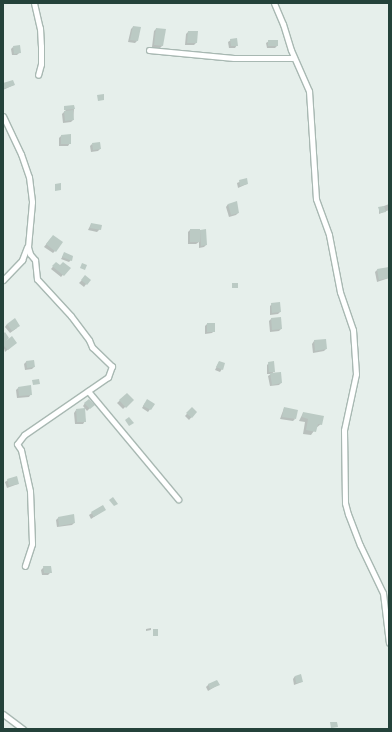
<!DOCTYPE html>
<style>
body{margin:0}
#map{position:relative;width:392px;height:732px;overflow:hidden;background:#e6efeb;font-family:Helvetica,sans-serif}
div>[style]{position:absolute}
.shadow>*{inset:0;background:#0003}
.building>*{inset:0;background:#bbcac4}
.roads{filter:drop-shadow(1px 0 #a8b8b2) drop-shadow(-1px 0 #a8b8b2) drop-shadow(0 1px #a8b8b2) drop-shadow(0 -1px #a8b8b2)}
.street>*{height:5px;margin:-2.5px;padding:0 2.5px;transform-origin:2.5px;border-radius:2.5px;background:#fff}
span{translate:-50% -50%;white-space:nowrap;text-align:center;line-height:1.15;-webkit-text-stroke:3.5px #f7fbf9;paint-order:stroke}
.frame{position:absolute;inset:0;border:4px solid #24423a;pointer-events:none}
</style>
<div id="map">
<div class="shadow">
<i style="clip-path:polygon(133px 27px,137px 41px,135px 43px,128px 42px,131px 29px)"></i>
<i style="clip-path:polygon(156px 29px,162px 46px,160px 48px,152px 47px,154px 31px)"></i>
<i style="clip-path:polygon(188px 32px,197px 32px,196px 43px,194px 45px,185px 45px,186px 34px)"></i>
<i style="clip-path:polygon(231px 40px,237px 45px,235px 48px,229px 48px,228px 42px)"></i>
<i style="clip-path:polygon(269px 41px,277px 46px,275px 48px,267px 48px,266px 43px)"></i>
<i style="clip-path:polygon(13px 47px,20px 52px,17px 55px,12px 55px,11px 49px)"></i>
<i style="clip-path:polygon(3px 84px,14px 85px,3px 90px)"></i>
<i style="clip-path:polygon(64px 107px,74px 109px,73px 120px,71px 122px,63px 123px,62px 114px,66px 110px,64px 110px)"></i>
<i style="clip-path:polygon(61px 136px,70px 143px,68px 146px,59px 146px,59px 138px)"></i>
<i style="clip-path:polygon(92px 144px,100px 149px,98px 151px,91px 152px,90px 146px)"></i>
<i style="clip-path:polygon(246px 179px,247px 184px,238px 188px,237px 183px)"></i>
<i style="clip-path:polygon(228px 204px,238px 213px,236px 215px,229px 217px,226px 207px)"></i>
<i style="clip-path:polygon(389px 204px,389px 210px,379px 214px,379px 208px)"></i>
<i style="clip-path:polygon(91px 224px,100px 229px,97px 232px,88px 230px)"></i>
<i style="clip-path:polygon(190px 230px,205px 230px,206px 245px,204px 247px,199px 248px,199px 242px,196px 244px,188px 244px,188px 232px)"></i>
<i style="clip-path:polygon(51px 238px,55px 251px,53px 253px,44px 247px)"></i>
<i style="clip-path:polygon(64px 254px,71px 260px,69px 262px,61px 259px)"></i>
<i style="clip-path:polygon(56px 263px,60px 266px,69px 268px,61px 277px,51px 269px)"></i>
<i style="clip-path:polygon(377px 270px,389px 272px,389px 278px,377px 282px,375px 272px)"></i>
<i style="clip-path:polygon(85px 277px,89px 280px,84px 287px,79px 283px)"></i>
<i style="clip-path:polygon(272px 304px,280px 312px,278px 314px,270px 315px,270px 306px)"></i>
<i style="clip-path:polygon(280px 318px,281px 329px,279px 331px,270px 332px,269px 321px,271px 319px)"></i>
<i style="clip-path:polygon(7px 324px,17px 328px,10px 333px,5px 327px)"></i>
<i style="clip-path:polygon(207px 324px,214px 331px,212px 333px,205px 334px,205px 326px)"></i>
<i style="clip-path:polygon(325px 340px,326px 349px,324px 351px,313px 353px,312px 344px,314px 341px)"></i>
<i style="clip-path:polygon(3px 345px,13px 345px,5px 352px)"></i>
<i style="clip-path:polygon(33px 361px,34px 367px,32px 369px,25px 370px,24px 364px,26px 362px)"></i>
<i style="clip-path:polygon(219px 362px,222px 369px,220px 372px,215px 370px)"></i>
<i style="clip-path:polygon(269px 363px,274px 371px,272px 374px,281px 383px,279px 385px,270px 386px,268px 376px,271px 374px,267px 374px,267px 365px)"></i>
<i style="clip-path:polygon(18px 388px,31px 394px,29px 397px,17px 398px,16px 390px)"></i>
<i style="clip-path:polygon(127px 394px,132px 400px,123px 409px,117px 403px)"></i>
<i style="clip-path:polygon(85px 403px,91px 407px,87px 411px,83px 406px)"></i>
<i style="clip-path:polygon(145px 403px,154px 404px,148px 412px,142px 408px)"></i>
<i style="clip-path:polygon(192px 408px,196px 412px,189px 420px,185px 416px)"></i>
<i style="clip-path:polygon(284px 408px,295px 419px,293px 421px,280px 419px)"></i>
<i style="clip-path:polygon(76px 410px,85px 421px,83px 424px,75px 424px,74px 413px)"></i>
<i style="clip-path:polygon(303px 413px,321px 424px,316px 428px,311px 435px,303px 434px,305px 422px,299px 421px)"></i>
<i style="clip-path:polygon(8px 480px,18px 484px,7px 488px,5px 482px)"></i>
<i style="clip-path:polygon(102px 506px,104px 510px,91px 519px,89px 515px)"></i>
<i style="clip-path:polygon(58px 518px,74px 523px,72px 525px,57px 527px,56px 520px)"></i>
<i style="clip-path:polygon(44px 567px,51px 572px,48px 575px,42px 575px,41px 570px)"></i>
<i style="clip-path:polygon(151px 628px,151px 630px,146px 631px,146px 629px)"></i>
<i style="clip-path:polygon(295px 676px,302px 682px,294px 685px,293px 679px)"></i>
<i style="clip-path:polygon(209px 684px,218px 685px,208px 691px,206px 687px)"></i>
</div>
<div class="building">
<i style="clip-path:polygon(133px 26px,141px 27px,138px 41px,130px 40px)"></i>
<i style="clip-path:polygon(156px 28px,166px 29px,163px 46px,154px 45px)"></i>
<i style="clip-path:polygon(188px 31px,198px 31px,197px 43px,187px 43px)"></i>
<i style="clip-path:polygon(237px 38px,238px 46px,231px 46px,230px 39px)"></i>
<i style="clip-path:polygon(268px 40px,278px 40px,278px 46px,268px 46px)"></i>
<i style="clip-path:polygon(20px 45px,21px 53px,14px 54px,13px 46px)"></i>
<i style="clip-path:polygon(13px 80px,15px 85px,3px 89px,3px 83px)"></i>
<i style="clip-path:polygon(104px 94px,104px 100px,98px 101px,97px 95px)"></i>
<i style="clip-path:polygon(74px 105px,75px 109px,64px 110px,64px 106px)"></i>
<i style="clip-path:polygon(73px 110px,74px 120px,65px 121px,64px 111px)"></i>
<i style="clip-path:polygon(71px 134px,71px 144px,61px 144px,61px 135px)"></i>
<i style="clip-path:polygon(100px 142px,101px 149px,93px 150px,92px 143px)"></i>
<i style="clip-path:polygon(247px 178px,248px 184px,240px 186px,239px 180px)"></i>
<i style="clip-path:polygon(61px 183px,61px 190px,55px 191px,55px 184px)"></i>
<i style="clip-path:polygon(237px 201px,239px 213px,231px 215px,228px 204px)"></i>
<i style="clip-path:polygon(384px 206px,386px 212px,380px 213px,378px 207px)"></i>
<i style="clip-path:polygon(91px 223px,102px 225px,101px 230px,90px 228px)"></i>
<i style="clip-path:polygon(190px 229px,200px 229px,200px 242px,190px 242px)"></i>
<i style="clip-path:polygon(206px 229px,207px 245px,201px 246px,200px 230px)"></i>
<i style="clip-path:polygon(53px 235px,63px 242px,56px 252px,46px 244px)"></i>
<i style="clip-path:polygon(64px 252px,73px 256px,72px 261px,62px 257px)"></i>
<i style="clip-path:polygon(56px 262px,60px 265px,63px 262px,71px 268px,64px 276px,52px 266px)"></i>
<i style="clip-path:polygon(82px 263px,87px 265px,85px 270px,80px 268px)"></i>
<i style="clip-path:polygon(389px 267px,389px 278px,379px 280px,377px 269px)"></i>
<i style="clip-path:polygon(85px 275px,91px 280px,87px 285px,81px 280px)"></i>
<i style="clip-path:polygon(232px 283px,238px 283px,238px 288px,232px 288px)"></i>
<i style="clip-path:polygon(280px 302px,281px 312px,272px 313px,271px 303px)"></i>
<i style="clip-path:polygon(281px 317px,282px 329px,272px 330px,271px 318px)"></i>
<i style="clip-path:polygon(15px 318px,20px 326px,12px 331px,7px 324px)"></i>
<i style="clip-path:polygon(207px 323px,215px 323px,215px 332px,207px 332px)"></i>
<i style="clip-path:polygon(5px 332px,9px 338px,6px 341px,12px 336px,17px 343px,8px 350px,3px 345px,3px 334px)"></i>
<i style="clip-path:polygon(326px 339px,327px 349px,315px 351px,314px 340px)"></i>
<i style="clip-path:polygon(34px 360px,35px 367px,27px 368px,26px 361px)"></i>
<i style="clip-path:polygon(219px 361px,225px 363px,223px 370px,216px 367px)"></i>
<i style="clip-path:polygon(274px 361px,275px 372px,269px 372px,268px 362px)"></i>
<i style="clip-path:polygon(281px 372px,282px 383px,272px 385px,270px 373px)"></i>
<i style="clip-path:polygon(39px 379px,40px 384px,33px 385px,32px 380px)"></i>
<i style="clip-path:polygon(31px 385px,32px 395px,19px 396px,18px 387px)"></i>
<i style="clip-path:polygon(127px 393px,134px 400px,126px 408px,119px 400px)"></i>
<i style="clip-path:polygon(89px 399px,95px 405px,90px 409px,84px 403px)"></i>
<i style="clip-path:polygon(147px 399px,155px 404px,151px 410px,143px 406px)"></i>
<i style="clip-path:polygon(192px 407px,197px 412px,192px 418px,186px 413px)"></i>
<i style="clip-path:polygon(284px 407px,298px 410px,296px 419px,282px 417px)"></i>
<i style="clip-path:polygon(85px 408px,86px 422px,77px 422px,76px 409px)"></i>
<i style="clip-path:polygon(303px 412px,324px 416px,322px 425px,318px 424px,316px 432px,306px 430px,308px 419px,302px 417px)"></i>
<i style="clip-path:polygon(129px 417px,134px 423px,129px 426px,125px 420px)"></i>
<i style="clip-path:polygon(17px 476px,19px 484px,9px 486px,7px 479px)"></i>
<i style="clip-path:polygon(113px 497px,118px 504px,114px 506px,109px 500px)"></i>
<i style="clip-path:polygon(103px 505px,106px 510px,94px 517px,91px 512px)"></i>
<i style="clip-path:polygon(74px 514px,75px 523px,59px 526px,58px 517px)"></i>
<i style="clip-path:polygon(43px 566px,51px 566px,52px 573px,44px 573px)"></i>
<i style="clip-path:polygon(153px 629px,158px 629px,158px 636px,153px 636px)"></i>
<i style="clip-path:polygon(301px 674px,303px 682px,296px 683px,295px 676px)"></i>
<i style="clip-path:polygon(217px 680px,220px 685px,210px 689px,208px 684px)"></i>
<i style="clip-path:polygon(330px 722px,337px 722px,338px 727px,331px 728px)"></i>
</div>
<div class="roads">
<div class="street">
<i style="left:34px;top:3px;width:26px;rotate:77deg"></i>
<i style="left:40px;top:28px;width:18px;rotate:87deg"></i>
<i style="left:41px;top:46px;width:18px;rotate:90deg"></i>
<i style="left:41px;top:64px;width:11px;rotate:105deg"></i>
<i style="left:274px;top:3px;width:23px;rotate:67deg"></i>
<i style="left:283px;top:24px;width:27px;rotate:73deg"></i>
<i style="left:291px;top:50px;width:45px;rotate:66.3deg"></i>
<i style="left:309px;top:91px;width:108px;rotate:86.3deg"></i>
<i style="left:316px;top:199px;width:38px;rotate:70deg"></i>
<i style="left:329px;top:235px;width:58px;rotate:79.1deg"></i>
<i style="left:340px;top:292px;width:40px;rotate:71.1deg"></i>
<i style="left:353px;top:330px;width:44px;rotate:86.1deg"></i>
<i style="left:356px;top:374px;width:57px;rotate:102.1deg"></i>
<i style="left:344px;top:430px;width:73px;rotate:89.2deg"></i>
<i style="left:345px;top:503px;width:11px;rotate:75deg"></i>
<i style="left:348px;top:514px;width:33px;rotate:69deg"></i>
<i style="left:360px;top:545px;width:53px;rotate:64.4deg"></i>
<i style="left:383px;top:593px;width:50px;rotate:83.2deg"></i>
<i style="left:149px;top:50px;width:85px;rotate:5.4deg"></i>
<i style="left:234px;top:58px;width:60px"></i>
<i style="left:3px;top:116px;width:42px;rotate:64.7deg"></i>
<i style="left:21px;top:154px;width:24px;rotate:71deg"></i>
<i style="left:29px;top:177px;width:25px;rotate:83deg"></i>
<i style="left:32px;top:202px;width:45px;rotate:95.1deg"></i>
<i style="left:28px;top:247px;width:7px;rotate:74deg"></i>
<i style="left:30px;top:254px;width:8px;rotate:50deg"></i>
<i style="left:35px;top:260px;width:19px;rotate:84deg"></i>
<i style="left:37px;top:279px;width:50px;rotate:47.4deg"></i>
<i style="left:71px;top:316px;width:30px;rotate:53deg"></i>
<i style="left:89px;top:340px;width:8px;rotate:67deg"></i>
<i style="left:92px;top:347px;width:28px;rotate:44deg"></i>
<i style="left:112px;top:366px;width:12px;rotate:110deg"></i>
<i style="left:108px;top:377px;width:102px;rotate:145.4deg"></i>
<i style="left:24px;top:435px;width:11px;rotate:128deg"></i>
<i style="left:17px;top:444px;width:7px;rotate:56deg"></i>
<i style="left:21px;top:450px;width:42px;rotate:77.6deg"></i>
<i style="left:30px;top:491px;width:53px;rotate:87.8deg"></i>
<i style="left:32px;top:544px;width:23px;rotate:108deg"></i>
<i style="left:3px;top:280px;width:28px;rotate:-46deg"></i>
<i style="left:22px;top:260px;width:14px;rotate:-69deg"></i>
<i style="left:88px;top:391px;width:141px;rotate:50.2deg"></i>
<i style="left:3px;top:714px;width:25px;rotate:37deg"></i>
</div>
</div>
<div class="frame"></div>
</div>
